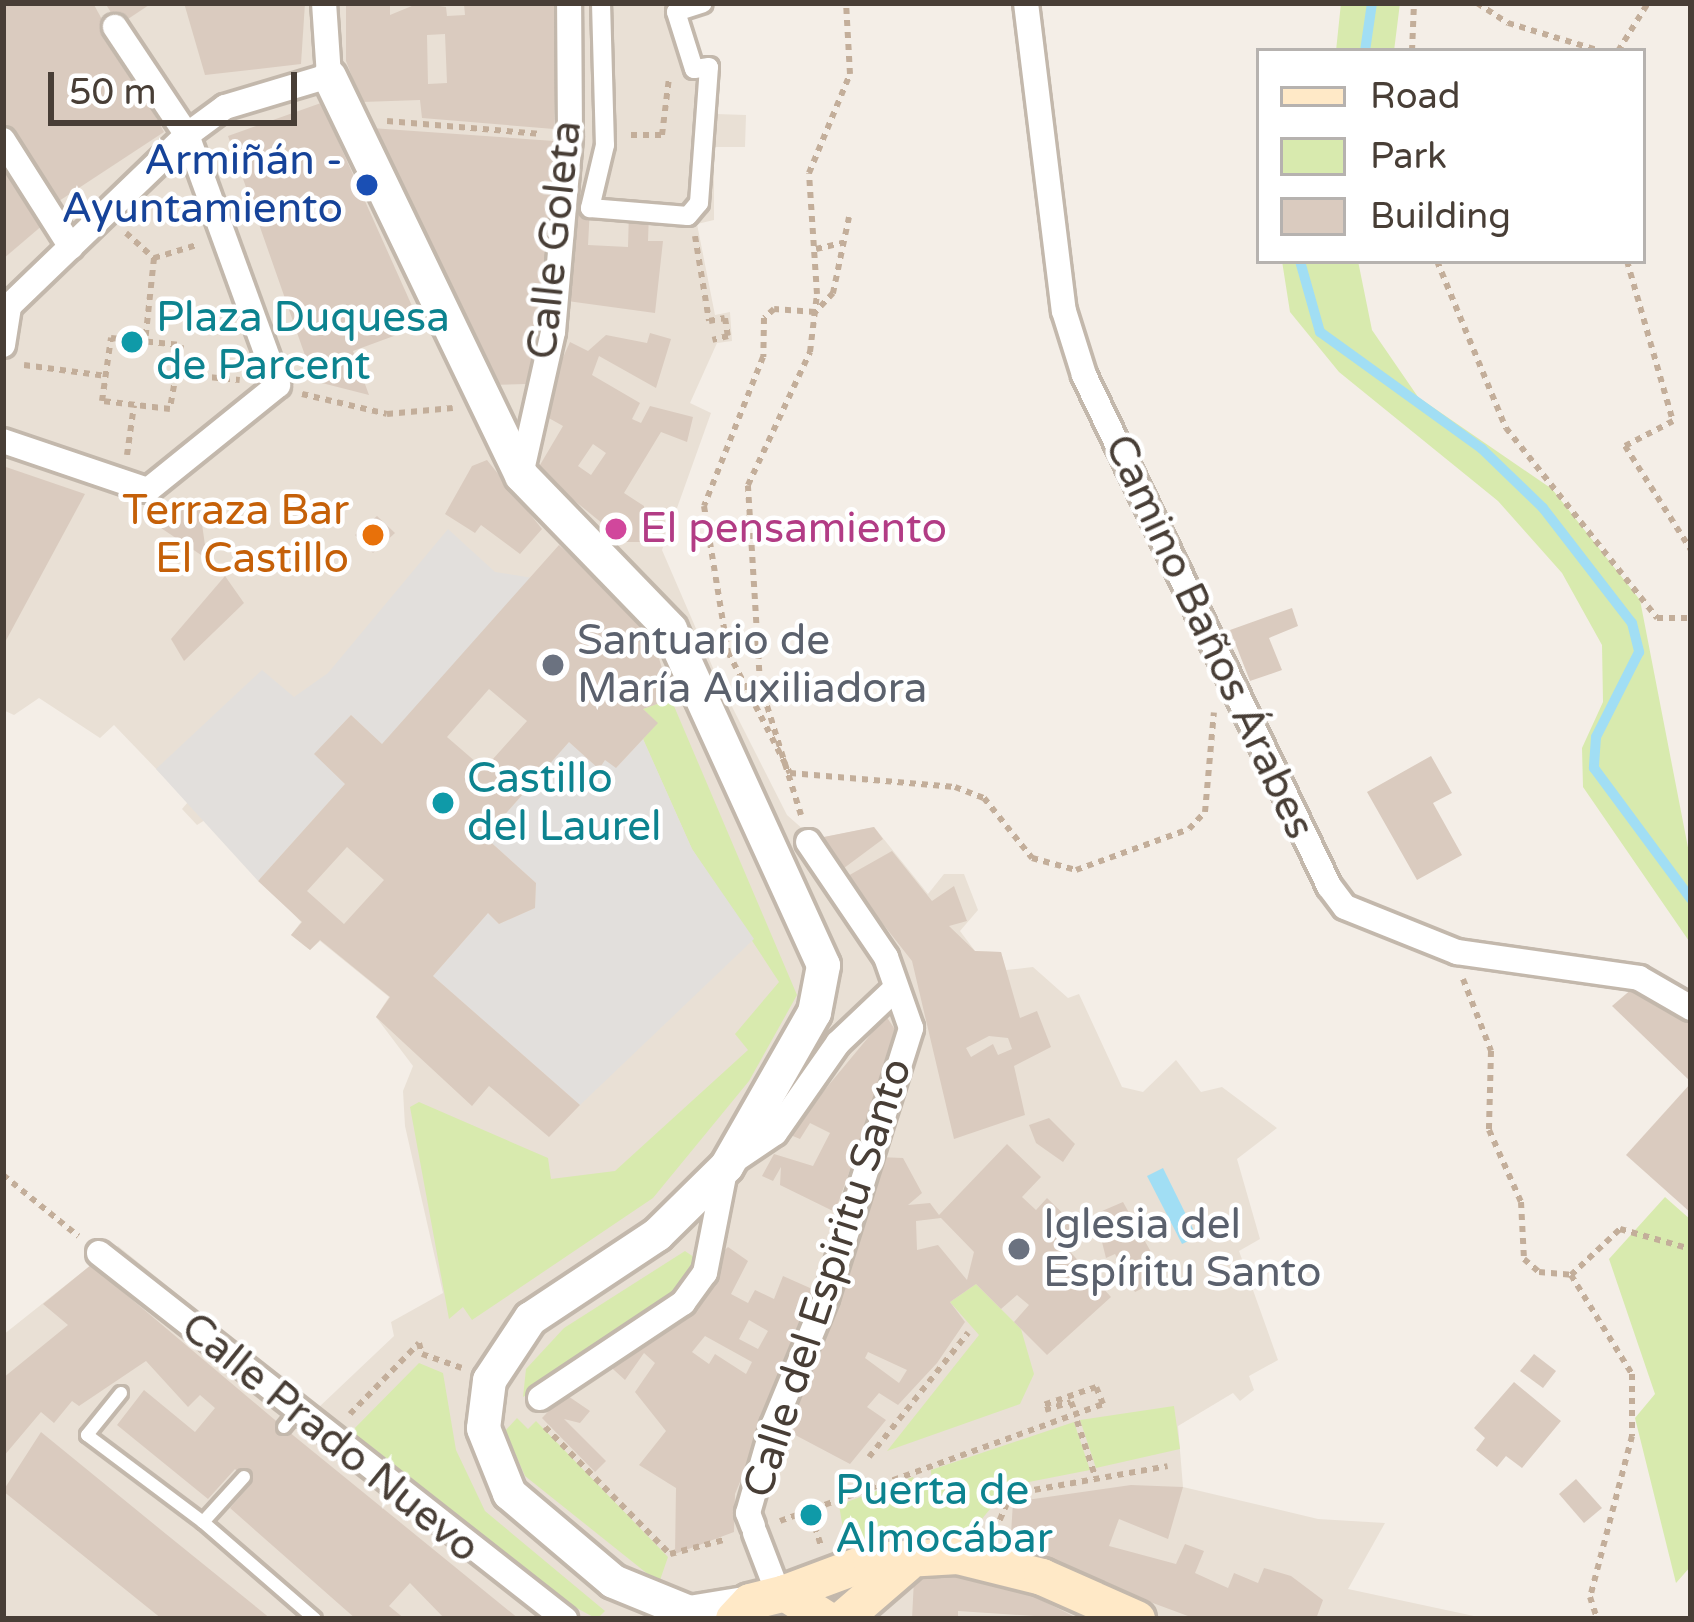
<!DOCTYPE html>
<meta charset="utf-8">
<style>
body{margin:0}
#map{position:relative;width:1694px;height:1622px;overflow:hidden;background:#f4eee7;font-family:"Varela Round",sans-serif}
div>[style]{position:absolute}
.residential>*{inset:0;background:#e9e0d5}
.green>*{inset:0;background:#d8eaae}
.parking>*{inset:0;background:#e2dfdc}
.water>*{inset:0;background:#a1def4}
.stream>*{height:10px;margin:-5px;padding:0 5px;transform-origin:5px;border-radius:5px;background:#a1def4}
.building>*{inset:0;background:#dacbbf}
.path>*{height:6px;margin-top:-3px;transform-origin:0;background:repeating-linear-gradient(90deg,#c3ae9a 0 6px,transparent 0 12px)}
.roads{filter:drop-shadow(3px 0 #c3b8ac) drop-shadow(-3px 0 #c3b8ac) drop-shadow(0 3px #c3b8ac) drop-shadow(0 -3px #c3b8ac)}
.service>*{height:12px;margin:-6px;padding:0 6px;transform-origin:6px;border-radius:6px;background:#fff}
.pedestrian>*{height:18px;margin:-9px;padding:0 9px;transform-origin:9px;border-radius:9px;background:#fff}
.minor>*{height:24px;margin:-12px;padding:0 12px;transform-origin:12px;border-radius:12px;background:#fff}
.tertiary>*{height:33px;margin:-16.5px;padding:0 16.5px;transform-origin:16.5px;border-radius:16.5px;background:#fff}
.secondary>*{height:36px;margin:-18px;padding:0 18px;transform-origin:18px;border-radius:18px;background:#ffe9c7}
.dots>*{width:33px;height:33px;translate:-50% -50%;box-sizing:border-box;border:6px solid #fff;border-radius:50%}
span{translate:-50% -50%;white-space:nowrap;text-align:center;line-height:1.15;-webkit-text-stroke:9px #fff;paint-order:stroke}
.transit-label{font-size:42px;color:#164399}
.right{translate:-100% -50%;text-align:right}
.street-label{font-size:42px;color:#483e36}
.culture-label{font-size:42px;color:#0d838f}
.left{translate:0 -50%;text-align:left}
.food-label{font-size:42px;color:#c56008}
.hotel-label{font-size:42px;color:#b23c85}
.worship-label{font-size:42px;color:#5b616d}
.frame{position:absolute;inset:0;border:6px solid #483e36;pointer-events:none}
.legend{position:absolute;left:1256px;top:48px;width:390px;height:216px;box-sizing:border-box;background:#fff;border:3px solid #b6b2af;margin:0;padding:15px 21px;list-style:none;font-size:36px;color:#483e36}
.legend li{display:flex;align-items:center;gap:24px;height:60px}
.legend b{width:60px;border:3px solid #b6b2af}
.scale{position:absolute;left:48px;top:72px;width:249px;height:54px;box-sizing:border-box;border:6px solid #483e36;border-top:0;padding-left:15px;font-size:36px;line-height:42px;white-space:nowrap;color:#483e36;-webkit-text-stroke:9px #fff;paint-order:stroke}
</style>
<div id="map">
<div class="residential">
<i style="clip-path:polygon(3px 3px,723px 3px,687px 18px,702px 59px,718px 57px,716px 114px,746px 115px,745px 147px,714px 147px,714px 220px,697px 224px,715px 315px,730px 312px,732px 341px,717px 343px,690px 403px,711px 413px,662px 550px,716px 675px,787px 815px,814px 839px,874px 827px,928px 894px,944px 874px,964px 874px,978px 910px,960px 931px,975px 951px,1001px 952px,1006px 970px,1033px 967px,1068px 998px,1079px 994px,1122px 1087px,1143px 1092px,1176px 1060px,1201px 1092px,1222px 1087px,1277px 1128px,1237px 1159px,1260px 1239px,1239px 1251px,1278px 1360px,1249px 1376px,1254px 1390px,1240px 1401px,1233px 1393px,1178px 1426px,1183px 1487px,1318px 1519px,1385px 1523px,1348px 1589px,1488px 1619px,3px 1619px,3px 1335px,91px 1265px,118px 1246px,318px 1408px,394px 1336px,391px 1322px,443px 1293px,405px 1126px,403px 1091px,413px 1066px,376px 1017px,389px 997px,320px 941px,310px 950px,291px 935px,301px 922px,205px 820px,197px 825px,182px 809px,188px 802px,114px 725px,100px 738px,39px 698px,14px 715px,3px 710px)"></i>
</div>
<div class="green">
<i style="clip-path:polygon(1341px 3px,1400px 3px,1394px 51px,1336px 51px)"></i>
<i style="clip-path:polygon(1282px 261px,1358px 261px,1372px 330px,1418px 397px,1552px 489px,1640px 600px,1691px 863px,1691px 944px,1583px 787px,1582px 748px,1603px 702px,1602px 645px,1562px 573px,1498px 501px,1339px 372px,1290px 312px)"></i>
<i style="clip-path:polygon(671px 699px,797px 995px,749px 1081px,653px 1198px,472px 1320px,463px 1307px,449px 1319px,410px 1107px,419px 1102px,548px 1158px,551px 1179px,615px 1171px,748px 1050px,735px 1034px,779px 982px,692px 849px,643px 739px,657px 723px,643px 709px)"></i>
<i style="clip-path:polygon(1665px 1197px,1691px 1220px,1691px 1566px,1676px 1583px,1635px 1418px,1655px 1394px,1609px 1259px)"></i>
<i style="clip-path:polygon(685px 1251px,704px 1264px,665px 1305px,523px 1397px,526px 1369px,564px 1328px)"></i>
<i style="clip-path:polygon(976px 1284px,1021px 1329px,1034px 1374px,1020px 1404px,887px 1451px,979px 1335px,950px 1302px)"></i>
<i style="clip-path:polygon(419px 1363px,443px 1373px,456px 1450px,485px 1511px,605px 1611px,597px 1619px,521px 1578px,349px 1434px)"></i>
<i style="clip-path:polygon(1174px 1406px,1180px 1449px,1096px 1468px,1080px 1420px)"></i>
<i style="clip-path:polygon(517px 1418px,528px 1429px,536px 1421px,668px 1557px,659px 1583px,525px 1476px,505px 1431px)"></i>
<i style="clip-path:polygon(1074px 1422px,1090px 1470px,1009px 1486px,972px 1531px,859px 1543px,844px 1535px,839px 1505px,913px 1477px,917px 1489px,932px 1489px,931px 1470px)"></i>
</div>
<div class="parking">
<i style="clip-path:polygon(448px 529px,495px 572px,533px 578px,382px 744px,351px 715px,315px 754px,345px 784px,258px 881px,156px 769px,262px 670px,294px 697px,328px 673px)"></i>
<i style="clip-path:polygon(643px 739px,692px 849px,754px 939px,580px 1105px,433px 976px,488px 913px,499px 924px,535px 908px,536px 883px,485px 837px,569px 742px,599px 769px,605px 760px,617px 767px)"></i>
</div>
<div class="water">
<i style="clip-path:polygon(1163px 1168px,1197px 1237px,1182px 1244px,1147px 1176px)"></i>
</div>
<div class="stream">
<i style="left:1365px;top:51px;width:49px;rotate:-81.7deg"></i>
<i style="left:1300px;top:261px;width:74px;rotate:74.3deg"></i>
<i style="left:1320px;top:332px;width:200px;rotate:35.8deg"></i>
<i style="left:1482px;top:449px;width:85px;rotate:44deg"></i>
<i style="left:1543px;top:508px;width:145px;rotate:52.3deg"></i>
<i style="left:1632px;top:623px;width:30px;rotate:76deg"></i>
<i style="left:1639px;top:652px;width:95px;rotate:116.8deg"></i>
<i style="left:1596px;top:737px;width:31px;rotate:94deg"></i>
<i style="left:1594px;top:768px;width:163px;rotate:53.5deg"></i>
</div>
<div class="building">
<i style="clip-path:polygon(3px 3px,93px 3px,164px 132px,56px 203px,3px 120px)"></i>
<i style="clip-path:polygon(105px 3px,152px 3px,119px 25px)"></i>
<i style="clip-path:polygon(184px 3px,305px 3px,301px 64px,205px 75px)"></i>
<i style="clip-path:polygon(evenodd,346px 3px,390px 3px,390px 15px,419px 3px,446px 7px,447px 16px,465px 15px,464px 4px,557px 3px,554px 129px,422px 118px,420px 100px,362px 102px,346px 61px,346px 3px,445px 34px,447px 83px,428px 84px,427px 35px,445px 34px)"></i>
<i style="clip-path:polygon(321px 103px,421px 326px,353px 351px,369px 395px,314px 381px,228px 136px)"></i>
<i style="clip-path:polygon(371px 128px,554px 141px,542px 330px,526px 384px,488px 385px)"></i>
<i style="clip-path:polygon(3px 159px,44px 224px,3px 259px)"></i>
<i style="clip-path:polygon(571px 206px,590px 208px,588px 245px,628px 247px,629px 211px,649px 213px,648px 241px,663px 241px,655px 313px,560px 300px)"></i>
<i style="clip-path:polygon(evenodd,650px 333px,671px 339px,656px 388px,599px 356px,592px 375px,640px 403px,632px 419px,641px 423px,650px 406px,693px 417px,687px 442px,661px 432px,624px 493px,644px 506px,642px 542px,625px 542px,537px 470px,563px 426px,538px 412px,570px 342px,588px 351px,606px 335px,647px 343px,650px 333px,593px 444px,606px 453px,591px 475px,578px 466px,593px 444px)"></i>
<i style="clip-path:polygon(487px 460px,542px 529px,520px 554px,481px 525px,475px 533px,445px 514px,472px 466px)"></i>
<i style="clip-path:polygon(3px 466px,85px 494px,3px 646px)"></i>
<i style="clip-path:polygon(199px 503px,207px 559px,158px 526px,171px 506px)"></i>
<i style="clip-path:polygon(377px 516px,395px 533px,373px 553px,355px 535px)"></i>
<i style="clip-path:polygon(evenodd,559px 545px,664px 640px,656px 648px,671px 699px,643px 709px,658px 723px,616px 768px,605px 760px,599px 769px,569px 742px,485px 837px,536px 883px,535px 908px,499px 924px,488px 913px,433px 976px,580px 1105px,549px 1137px,489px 1086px,472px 1106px,376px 1017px,390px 997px,320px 940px,310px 950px,291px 935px,302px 922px,258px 881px,345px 784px,314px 754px,351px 715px,382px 744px,559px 545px,489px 689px,527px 721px,484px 769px,447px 737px,489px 689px,559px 545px,347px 847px,384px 880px,344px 924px,307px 891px,347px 847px)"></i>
<i style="clip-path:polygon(225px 576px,244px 603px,184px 661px,171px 639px)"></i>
<i style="clip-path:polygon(1292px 608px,1298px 626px,1269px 638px,1282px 670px,1250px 681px,1230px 630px)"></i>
<i style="clip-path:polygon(1431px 756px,1452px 793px,1433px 803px,1462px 855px,1417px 880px,1367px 792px)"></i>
<i style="clip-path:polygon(874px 827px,883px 839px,840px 871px,814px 839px)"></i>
<i style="clip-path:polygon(evenodd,892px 851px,932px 901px,954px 886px,967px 921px,949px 926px,975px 951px,1001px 952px,1020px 1018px,1037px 1011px,1051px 1047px,1014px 1066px,1025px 1115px,954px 1139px,912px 961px,846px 877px,892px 851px,989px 1036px,1008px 1038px,1012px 1049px,998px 1055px,993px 1044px,971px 1057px,966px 1048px,989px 1036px)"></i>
<i style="clip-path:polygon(1633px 988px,1691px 1024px,1691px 1082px,1612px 1006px)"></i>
<i style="clip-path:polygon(886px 1016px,898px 1034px,835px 1212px,780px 1185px,781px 1167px,773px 1181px,762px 1176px,774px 1154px,813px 1166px,830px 1133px,810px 1123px,800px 1139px,788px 1134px)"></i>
<i style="clip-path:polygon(1691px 1083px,1691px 1213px,1626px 1155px)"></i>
<i style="clip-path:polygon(1049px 1118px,1075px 1144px,1063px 1162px,1036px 1143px,1029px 1125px)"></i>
<i style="clip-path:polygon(evenodd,1007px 1144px,1041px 1177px,1022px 1197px,1036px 1210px,1047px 1198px,1079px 1229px,1065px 1246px,1111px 1297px,1047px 1355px,1014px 1322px,1029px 1305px,1017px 1295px,1001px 1309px,976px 1284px,950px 1302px,965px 1322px,937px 1363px,898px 1405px,879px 1393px,867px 1407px,886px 1420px,850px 1464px,782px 1428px,826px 1334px,878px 1157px,903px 1158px,922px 1193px,908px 1205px,930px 1203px,939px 1215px,1007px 1144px,941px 1218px,974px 1252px,967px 1280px,938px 1245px,917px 1250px,916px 1221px,941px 1218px,1007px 1144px,868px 1352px,907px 1370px,899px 1383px,865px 1358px,868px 1352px)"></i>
<i style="clip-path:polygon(1123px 1202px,1165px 1277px,1135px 1292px,1115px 1254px,1106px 1258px,1095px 1214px)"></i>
<i style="clip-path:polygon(evenodd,728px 1247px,748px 1261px,731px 1294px,748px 1303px,755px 1290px,774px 1299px,783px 1276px,819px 1292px,735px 1494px,734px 1532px,675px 1554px,676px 1488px,639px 1465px,666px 1431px,635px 1392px,655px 1363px,644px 1353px,625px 1380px,603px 1360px,728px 1247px,749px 1320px,768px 1331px,758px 1349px,739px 1339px,749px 1320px,728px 1247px,705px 1336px,752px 1362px,746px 1374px,715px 1354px,709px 1364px,692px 1352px,705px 1336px)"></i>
<i style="clip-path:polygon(91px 1265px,294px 1436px,519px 1619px,445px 1619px,410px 1583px,389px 1606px,405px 1619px,356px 1619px,230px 1508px,251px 1484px,235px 1469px,208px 1499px,117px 1425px,144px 1390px,195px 1432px,215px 1408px,200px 1395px,188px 1407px,146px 1361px,79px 1406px,72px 1401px,54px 1423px,41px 1412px,3px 1457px,3px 1378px,68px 1325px,43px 1304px)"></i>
<i style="clip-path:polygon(1534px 1354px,1556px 1371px,1543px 1388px,1520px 1371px)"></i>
<i style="clip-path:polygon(1514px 1382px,1561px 1421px,1522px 1468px,1506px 1456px,1497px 1467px,1476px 1450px,1485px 1438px,1474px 1428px)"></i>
<i style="clip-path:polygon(565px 1394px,590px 1411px,580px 1423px,564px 1419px,606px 1461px,595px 1472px,542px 1418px)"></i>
<i style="clip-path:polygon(41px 1432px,166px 1534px,271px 1619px,162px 1619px,3px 1491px)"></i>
<i style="clip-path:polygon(1576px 1479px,1602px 1508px,1584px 1523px,1559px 1494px)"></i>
<i style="clip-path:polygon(1131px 1485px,1183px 1487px,1168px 1539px,1119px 1519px,1109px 1546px,1176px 1564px,1185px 1544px,1204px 1551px,1195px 1573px,1228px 1588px,1234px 1573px,1258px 1583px,1264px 1568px,1291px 1576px,1323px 1600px,1316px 1619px,1196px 1619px,1010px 1550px,1013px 1502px)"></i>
<i style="clip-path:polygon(994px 1576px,1079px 1619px,958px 1611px,958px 1619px,912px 1619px,914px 1579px)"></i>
</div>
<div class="path">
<i style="left:1477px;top:3px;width:37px;rotate:33deg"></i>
<i style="left:1508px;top:23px;width:97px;rotate:16.8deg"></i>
<i style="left:1412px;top:51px;width:48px;rotate:-87.6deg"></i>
<i style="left:1618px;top:51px;width:57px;rotate:-58deg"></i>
<i style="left:387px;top:121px;width:155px;rotate:4.8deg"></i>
<i style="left:631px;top:135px;width:31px"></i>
<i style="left:662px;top:135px;width:57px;rotate:-83deg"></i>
<i style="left:849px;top:217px;width:78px;rotate:101.9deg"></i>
<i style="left:833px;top:293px;width:26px;rotate:133deg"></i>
<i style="left:815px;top:312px;width:41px;rotate:-175.8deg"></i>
<i style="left:774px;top:309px;width:13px;rotate:138deg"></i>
<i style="left:764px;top:318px;width:39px;rotate:91deg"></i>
<i style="left:763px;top:357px;width:160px;rotate:111.6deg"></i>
<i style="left:704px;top:506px;width:148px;rotate:80.7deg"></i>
<i style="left:728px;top:652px;width:136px;rotate:62.9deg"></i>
<i style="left:790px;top:773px;width:166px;rotate:4.8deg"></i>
<i style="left:955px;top:787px;width:31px;rotate:21deg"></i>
<i style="left:984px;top:798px;width:77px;rotate:51.3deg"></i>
<i style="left:1032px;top:858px;width:46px;rotate:15.3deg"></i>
<i style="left:1076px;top:870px;width:120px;rotate:-19.9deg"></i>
<i style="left:1189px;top:829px;width:23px;rotate:-47deg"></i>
<i style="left:1205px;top:812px;width:100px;rotate:-84.9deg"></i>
<i style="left:126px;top:233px;width:38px;rotate:42deg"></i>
<i style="left:154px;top:258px;width:84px;rotate:96.1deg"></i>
<i style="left:695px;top:236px;width:86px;rotate:80.6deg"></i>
<i style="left:709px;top:321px;width:16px;rotate:-11deg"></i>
<i style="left:725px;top:318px;width:18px;rotate:81deg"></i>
<i style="left:728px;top:336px;width:16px;rotate:166deg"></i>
<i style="left:816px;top:249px;width:27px;rotate:-13deg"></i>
<i style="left:154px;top:258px;width:45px;rotate:-16.8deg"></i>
<i style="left:1437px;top:261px;width:181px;rotate:67.6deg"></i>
<i style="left:1506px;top:428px;width:243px;rotate:51.5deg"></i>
<i style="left:1657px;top:618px;width:34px"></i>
<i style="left:1627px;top:261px;width:166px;rotate:74deg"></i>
<i style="left:1673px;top:421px;width:54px;rotate:152.5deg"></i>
<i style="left:1625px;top:446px;width:123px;rotate:57.6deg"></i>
<i style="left:24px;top:365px;width:83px;rotate:7.6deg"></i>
<i style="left:176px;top:374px;width:36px;rotate:100deg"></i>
<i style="left:170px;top:409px;width:68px;rotate:-173.3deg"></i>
<i style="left:102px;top:401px;width:64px;rotate:-81.9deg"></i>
<i style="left:111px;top:338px;width:70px;rotate:5.7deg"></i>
<i style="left:181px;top:345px;width:29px;rotate:100deg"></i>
<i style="left:176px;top:374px;width:64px;rotate:5.4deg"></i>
<i style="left:302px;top:394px;width:87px;rotate:13.2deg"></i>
<i style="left:387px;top:414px;width:66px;rotate:-5.2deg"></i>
<i style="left:127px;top:455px;width:50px;rotate:-82deg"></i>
<i style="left:801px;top:815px;width:138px;rotate:-107.3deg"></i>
<i style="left:760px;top:683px;width:198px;rotate:-93.5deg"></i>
<i style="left:748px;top:485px;width:147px;rotate:-65deg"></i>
<i style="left:810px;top:352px;width:58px;rotate:-83.1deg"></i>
<i style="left:817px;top:294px;width:121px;rotate:-93.8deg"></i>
<i style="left:809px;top:173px;width:107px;rotate:-67.5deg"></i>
<i style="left:850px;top:74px;width:71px;rotate:-93.2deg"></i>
<i style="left:1463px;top:979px;width:77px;rotate:68.7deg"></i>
<i style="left:1491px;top:1051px;width:79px;rotate:91.5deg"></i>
<i style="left:1489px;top:1130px;width:79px;rotate:66deg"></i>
<i style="left:1521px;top:1202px;width:57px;rotate:87deg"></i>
<i style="left:1524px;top:1259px;width:20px;rotate:41deg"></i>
<i style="left:1539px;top:1272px;width:32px;rotate:5deg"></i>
<i style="left:1571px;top:1275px;width:116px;rotate:58.4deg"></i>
<i style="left:1632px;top:1374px;width:62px;rotate:90deg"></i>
<i style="left:1632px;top:1436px;width:166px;rotate:104.6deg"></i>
<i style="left:1590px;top:1597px;width:23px;rotate:72deg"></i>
<i style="left:3px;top:1175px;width:97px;rotate:39.1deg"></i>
<i style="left:1571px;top:1275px;width:67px;rotate:-43.2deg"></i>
<i style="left:1620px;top:1229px;width:74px;rotate:15.7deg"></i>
<i style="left:1045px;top:1410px;width:27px;rotate:-17deg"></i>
<i style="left:1071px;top:1402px;width:8px;rotate:67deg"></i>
<i style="left:350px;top:1414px;width:99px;rotate:-45.8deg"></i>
<i style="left:419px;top:1343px;width:11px;rotate:75deg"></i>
<i style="left:422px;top:1354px;width:42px;rotate:19.3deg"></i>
<i style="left:1077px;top:1421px;width:61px;rotate:71.9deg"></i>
<i style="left:545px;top:1427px;width:178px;rotate:45.5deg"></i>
<i style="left:670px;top:1554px;width:59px;rotate:-14.7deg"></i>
<i style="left:869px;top:1457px;width:159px;rotate:-51.4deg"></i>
<i style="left:811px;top:1515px;width:33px;rotate:72deg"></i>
<i style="left:780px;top:1521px;width:344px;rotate:-19.9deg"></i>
<i style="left:1103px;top:1404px;width:18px;rotate:-112deg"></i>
<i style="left:1096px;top:1387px;width:56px;rotate:161.2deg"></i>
<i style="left:995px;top:1531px;width:40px;rotate:-66.6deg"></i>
<i style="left:1011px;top:1494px;width:159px;rotate:-10.1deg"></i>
</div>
<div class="roads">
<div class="service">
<i style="left:121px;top:1393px;width:54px;rotate:129deg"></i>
<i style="left:87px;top:1435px;width:145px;rotate:36.9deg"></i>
<i style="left:284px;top:1427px;width:22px;rotate:-51deg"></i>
<i style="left:244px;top:1477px;width:61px;rotate:132.3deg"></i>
<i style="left:203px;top:1522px;width:148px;rotate:40.9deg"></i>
</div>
<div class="pedestrian">
<i style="left:601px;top:3px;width:142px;rotate:88.4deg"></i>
<i style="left:605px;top:145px;width:65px;rotate:103.4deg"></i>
<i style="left:590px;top:208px;width:98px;rotate:4.7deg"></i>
<i style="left:688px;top:216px;width:17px;rotate:-50deg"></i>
<i style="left:699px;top:203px;width:136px;rotate:-85.8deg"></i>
<i style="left:709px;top:67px;width:15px;rotate:172deg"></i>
<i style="left:694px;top:69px;width:60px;rotate:-107.5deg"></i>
<i style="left:676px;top:12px;width:28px;rotate:-18deg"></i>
</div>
<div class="minor">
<i style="left:1026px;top:3px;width:310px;rotate:83deg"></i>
<i style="left:1064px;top:311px;width:67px;rotate:72.6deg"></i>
<i style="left:1084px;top:375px;width:567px;rotate:64.38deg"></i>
<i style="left:1329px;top:886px;width:26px;rotate:53deg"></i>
<i style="left:1345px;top:907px;width:121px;rotate:21.9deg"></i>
<i style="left:1457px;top:952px;width:184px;rotate:8.1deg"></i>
<i style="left:1639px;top:978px;width:60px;rotate:30deg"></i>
<i style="left:3px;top:140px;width:127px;rotate:57.6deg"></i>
<i style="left:3px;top:345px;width:39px;rotate:-81deg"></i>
<i style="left:9px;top:306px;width:247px;rotate:-43.9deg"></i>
<i style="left:187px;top:135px;width:47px;rotate:-36.4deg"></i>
<i style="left:225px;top:107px;width:109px;rotate:-16.6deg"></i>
<i style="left:329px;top:76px;width:73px;rotate:-93.9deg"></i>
<i style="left:3px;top:441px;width:153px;rotate:18.7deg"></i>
<i style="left:148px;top:490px;width:167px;rotate:-38.9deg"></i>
<i style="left:278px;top:385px;width:266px;rotate:-110deg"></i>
<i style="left:187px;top:135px;width:130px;rotate:-123.7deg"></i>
<i style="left:521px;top:475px;width:147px;rotate:-77.4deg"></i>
<i style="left:553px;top:332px;width:197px;rotate:-85deg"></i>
<i style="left:570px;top:136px;width:133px;rotate:-90.4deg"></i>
<i style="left:99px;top:1253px;width:593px;rotate:38.15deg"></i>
<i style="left:540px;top:1398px;width:172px;rotate:-33.6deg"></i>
<i style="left:683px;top:1303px;width:37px;rotate:-54deg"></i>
<i style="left:705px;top:1273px;width:109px;rotate:-78.9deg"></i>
<i style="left:726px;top:1166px;width:59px;rotate:-34deg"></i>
<i style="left:775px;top:1133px;width:110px;rotate:-55deg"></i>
<i style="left:838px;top:1043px;width:80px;rotate:-43.5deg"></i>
<i style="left:753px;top:1526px;width:14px;rotate:-111deg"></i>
<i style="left:748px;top:1513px;width:91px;rotate:-74deg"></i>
<i style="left:773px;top:1426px;width:139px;rotate:-67.5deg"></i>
<i style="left:826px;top:1298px;width:283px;rotate:-72.5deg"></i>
<i style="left:911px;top:1028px;width:75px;rotate:-109.4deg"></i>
<i style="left:886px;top:957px;width:139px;rotate:-124.1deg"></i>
<i style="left:755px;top:1533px;width:64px;rotate:69deg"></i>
</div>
<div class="tertiary">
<i style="left:329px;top:76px;width:443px;rotate:64.3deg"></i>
<i style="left:521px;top:475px;width:214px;rotate:45.9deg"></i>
<i style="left:670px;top:629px;width:369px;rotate:65.5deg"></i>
<i style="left:823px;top:965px;width:48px;rotate:100.8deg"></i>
<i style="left:814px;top:1012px;width:177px;rotate:119.7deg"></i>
<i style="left:726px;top:1166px;width:97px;rotate:135.4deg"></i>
<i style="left:657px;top:1234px;width:152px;rotate:146.5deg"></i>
<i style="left:530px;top:1318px;width:74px;rotate:123.5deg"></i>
<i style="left:489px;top:1380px;width:48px;rotate:97.1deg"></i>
<i style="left:483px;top:1428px;width:70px;rotate:68.2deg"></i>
<i style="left:509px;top:1493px;width:136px;rotate:40.2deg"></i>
<i style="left:613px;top:1581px;width:82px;rotate:22.2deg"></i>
<i style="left:689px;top:1612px;width:62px;rotate:-9.3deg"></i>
</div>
<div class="secondary">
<i style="left:785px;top:1593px;width:92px;rotate:-20.4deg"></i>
<i style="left:871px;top:1561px;width:87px;rotate:-3.3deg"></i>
<i style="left:958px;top:1556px;width:87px;rotate:14deg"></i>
<i style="left:1042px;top:1577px;width:104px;rotate:23.9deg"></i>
<i style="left:734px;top:1619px;width:23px;rotate:-47deg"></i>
<i style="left:750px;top:1602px;width:36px;rotate:-14deg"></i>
<i style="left:785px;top:1593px;width:49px;rotate:32.4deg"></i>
<i style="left:843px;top:1619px;width:84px;rotate:-40.7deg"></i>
</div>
</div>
<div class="dots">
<i style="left:367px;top:185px;background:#1a4fb4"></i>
<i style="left:132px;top:342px;background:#0f9aa8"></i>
<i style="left:616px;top:529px;background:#d1479c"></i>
<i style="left:373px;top:535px;background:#e8710a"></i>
<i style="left:553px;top:665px;background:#6b7280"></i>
<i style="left:443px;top:803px;background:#0f9aa8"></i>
<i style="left:1019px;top:1249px;background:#6b7280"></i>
<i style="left:811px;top:1515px;background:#0f9aa8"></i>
</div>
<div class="transit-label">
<span class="right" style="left:343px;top:185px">Armiñán -<br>Ayuntamiento</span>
</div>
<div class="street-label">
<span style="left:555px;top:240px;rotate:-84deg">Calle Goleta</span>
<span style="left:1209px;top:637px;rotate:65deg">Camino Baños Árabes</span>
<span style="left:828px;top:1278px;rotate:-72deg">Calle del Espiritu Santo</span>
<span style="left:330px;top:1438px;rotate:39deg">Calle Prado Nuevo</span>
</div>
<div class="culture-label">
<span class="left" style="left:156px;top:342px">Plaza Duquesa<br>de Parcent</span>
<span class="left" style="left:467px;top:803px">Castillo<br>del Laurel</span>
<span class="left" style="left:835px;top:1515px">Puerta de<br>Almocábar</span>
</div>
<div class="food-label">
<span class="right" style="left:349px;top:535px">Terraza Bar<br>El Castillo</span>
</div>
<div class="hotel-label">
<span class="left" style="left:640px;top:529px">El pensamiento</span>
</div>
<div class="worship-label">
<span class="left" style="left:577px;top:665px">Santuario de<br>María Auxiliadora</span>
<span class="left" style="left:1043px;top:1249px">Iglesia del<br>Espíritu Santo</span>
</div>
<div class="frame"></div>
<ul class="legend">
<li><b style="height:15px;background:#ffe9c7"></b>Road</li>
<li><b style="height:33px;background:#d8eaae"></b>Park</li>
<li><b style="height:33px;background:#dacbbf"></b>Building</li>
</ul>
<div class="scale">50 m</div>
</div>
